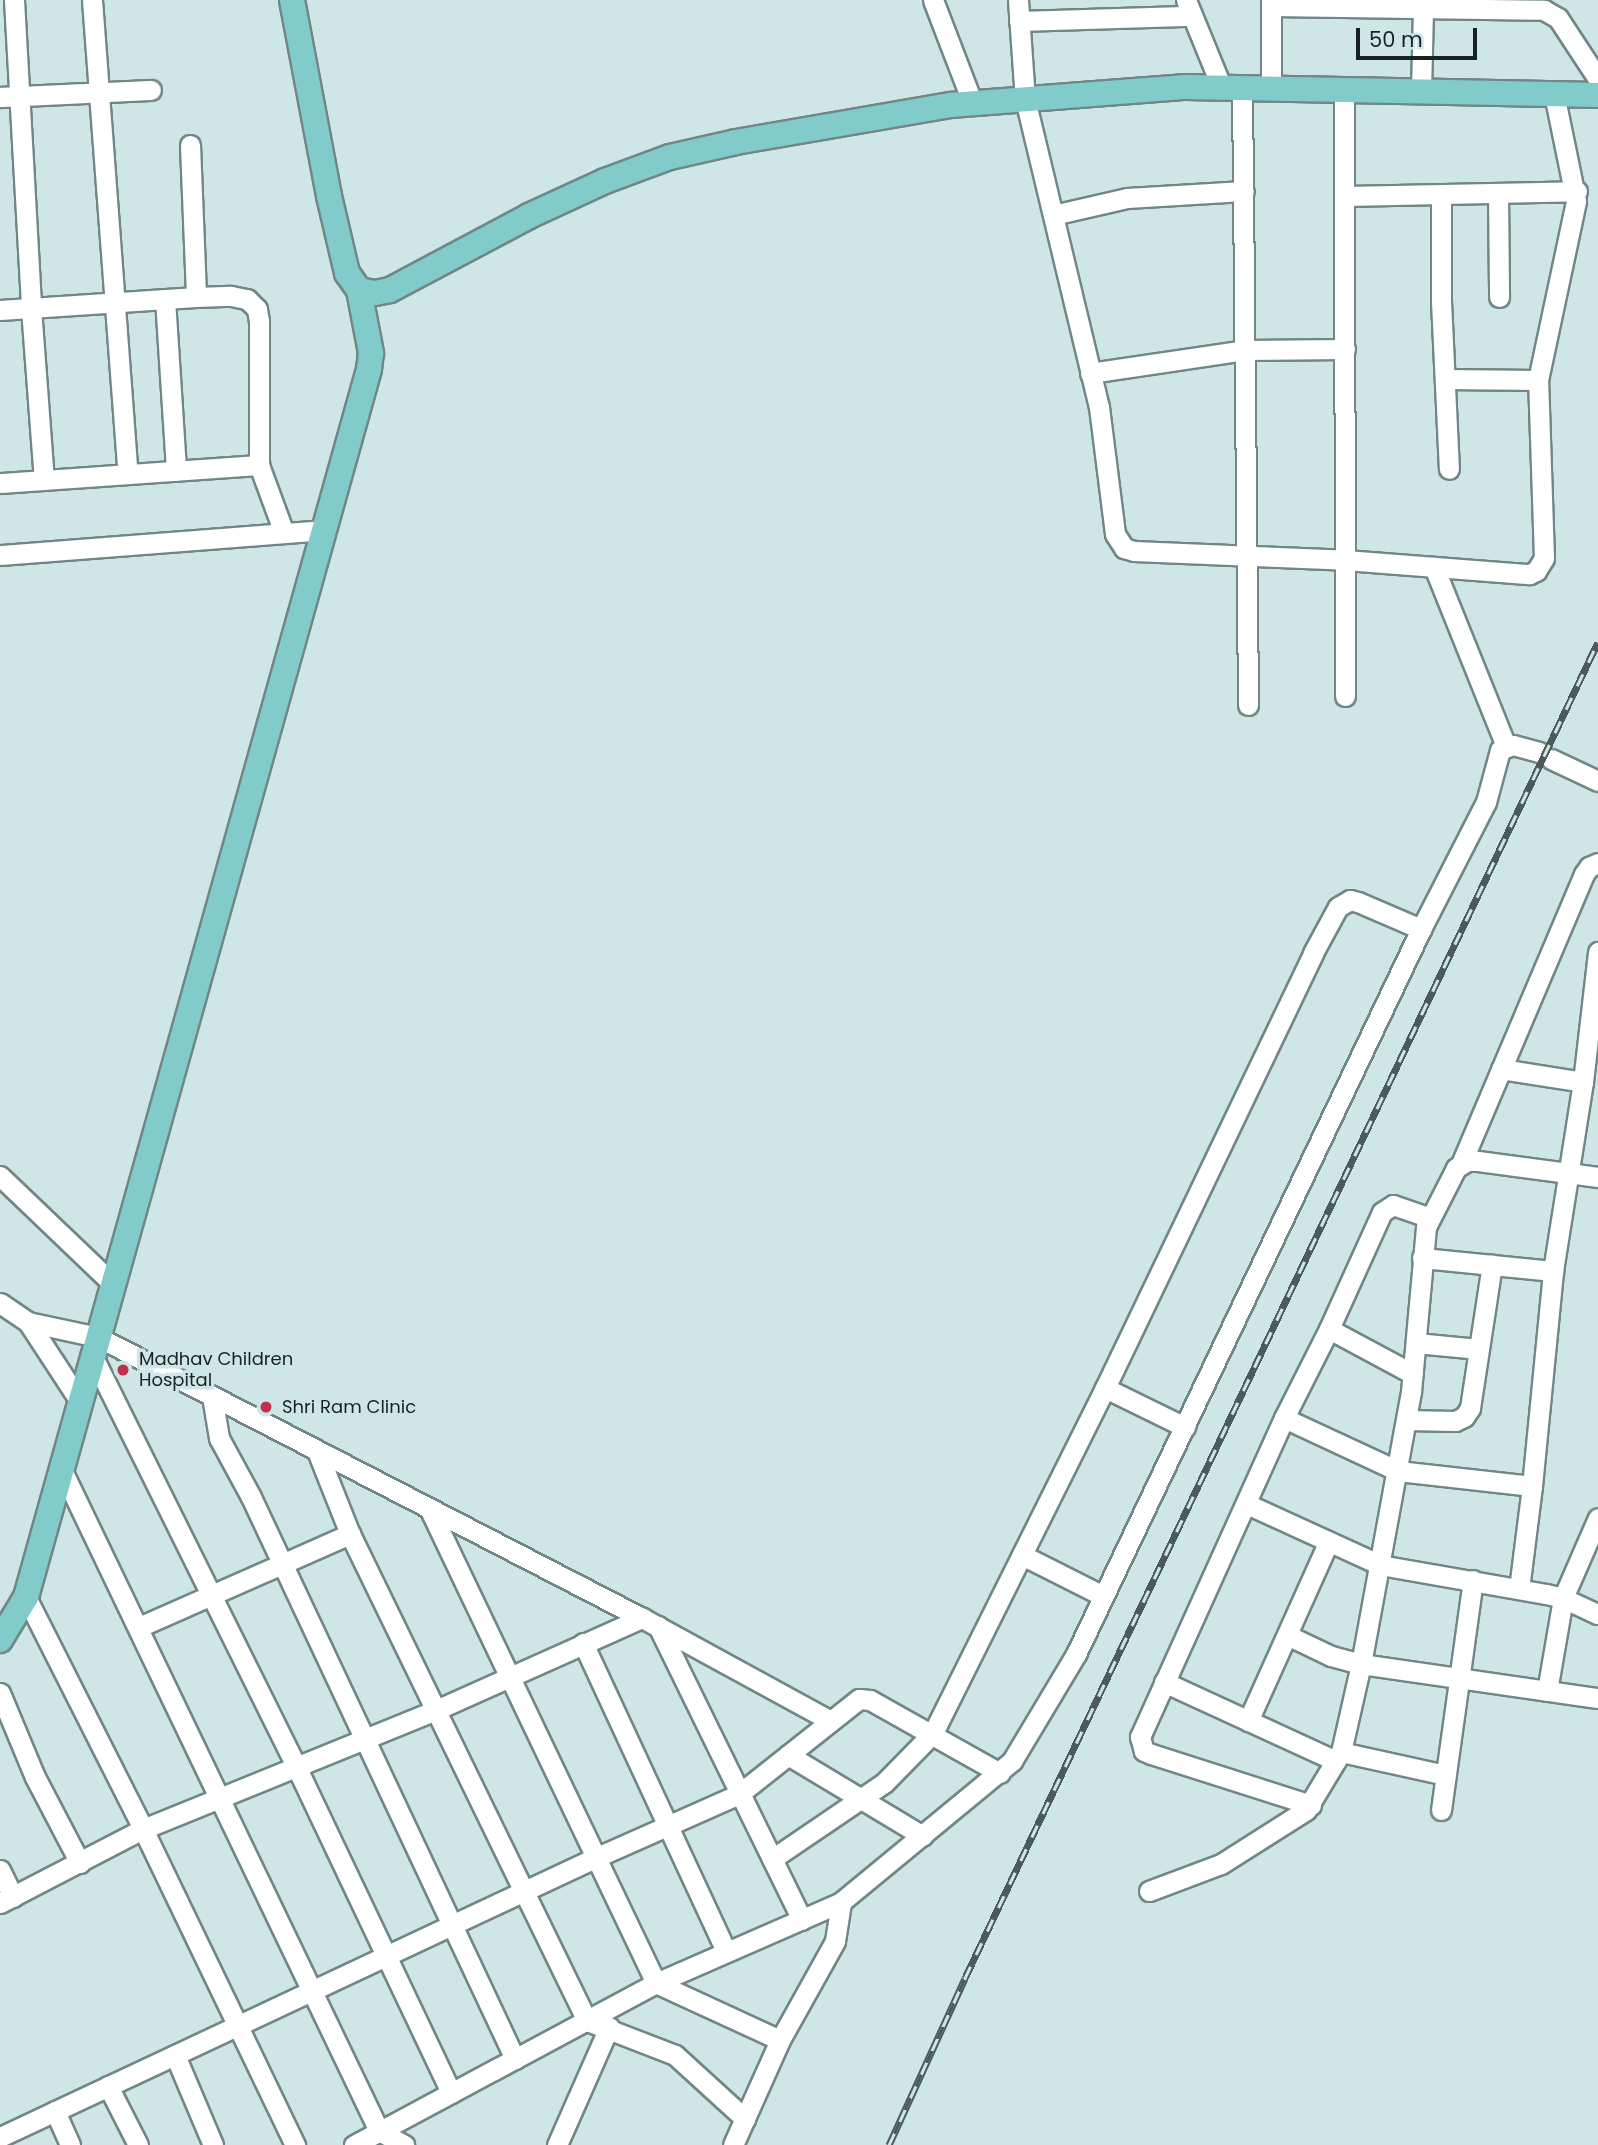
<!DOCTYPE html>
<style>
body{margin:0}
#map{position:relative;width:1598px;height:2145px;overflow:hidden;background:#cee7e6;font-family:Poppins,sans-serif}
div>[style]{position:absolute}
.roads{filter:drop-shadow(2px 0 #718787) drop-shadow(-2px 0 #718787) drop-shadow(0 2px #718787) drop-shadow(0 -2px #718787)}
.minor>*{height:19px;margin:-9.5px;padding:0 9.5px;transform-origin:9.5px;border-radius:9.5px;background:#fff}
.major>*{height:24px;margin:-12px;padding:0 12px;transform-origin:12px;border-radius:12px;background:#82cbcb}
.rail>*{height:7px;margin-top:-3.5px;transform-origin:0;background:repeating-linear-gradient(90deg,#cee7e6 0 13px,#4d5a5a 0 26px);box-sizing:border-box;border-block:2px solid #4d5a5a}
.dots>*{width:19px;height:19px;translate:-50% -50%;box-sizing:border-box;border:4px solid #cee7e6;border-radius:50%}
span{translate:-50% -50%;white-space:nowrap;text-align:center;line-height:1.15;-webkit-text-stroke:7px #cee7e6;paint-order:stroke}
.poi-label{font-size:18px;color:#192222}
.left{translate:0 -50%;text-align:left}
.scale{position:absolute;left:1356px;top:28px;width:121px;height:32px;box-sizing:border-box;border:4px solid #192222;border-top:0;padding-left:9px;font-size:21px;line-height:24px;white-space:nowrap;color:#192222;-webkit-text-stroke:5px #cee7e6;paint-order:stroke}
</style>
<div id="map">
<div class="roads">
<div class="minor">
<i style="left:14px;top:0;width:308px;rotate:86.8deg"></i>
<i style="left:31px;top:308px;width:172px;rotate:85.7deg"></i>
<i style="left:92px;top:0;width:475px;rotate:85.7deg"></i>
<i style="left:933px;top:0;width:111px;rotate:69deg"></i>
<i style="left:1018px;top:0;width:99px;rotate:86deg"></i>
<i style="left:1025px;top:99px;width:317px;rotate:76.5deg"></i>
<i style="left:1099px;top:407px;width:128px;rotate:82.8deg"></i>
<i style="left:1115px;top:534px;width:17px;rotate:57deg"></i>
<i style="left:1124px;top:548px;width:10px;rotate:17deg"></i>
<i style="left:1134px;top:551px;width:211px;rotate:2.4deg"></i>
<i style="left:1345px;top:560px;width:185px;rotate:4.4deg"></i>
<i style="left:1529px;top:574px;width:8px;rotate:-23deg"></i>
<i style="left:1536px;top:571px;width:15px;rotate:-58deg"></i>
<i style="left:1544px;top:558px;width:178px;rotate:-91.9deg"></i>
<i style="left:1538px;top:380px;width:183px;rotate:-78deg"></i>
<i style="left:1576px;top:201px;width:109px;rotate:-101.6deg"></i>
<i style="left:1186px;top:0;width:95px;rotate:67.8deg"></i>
<i style="left:1271px;top:0;width:89px;rotate:90deg"></i>
<i style="left:1271px;top:6px;width:273px;rotate:0.8deg"></i>
<i style="left:1544px;top:10px;width:16px;rotate:30deg"></i>
<i style="left:1558px;top:18px;width:73px;rotate:56.7deg"></i>
<i style="left:1019px;top:21px;width:173px;rotate:-1.7deg"></i>
<i style="left:1242px;top:88px;width:617px;rotate:89.44deg"></i>
<i style="left:1344px;top:90px;width:606px;rotate:89.91deg"></i>
<i style="left:1421px;top:91px;width:82px;rotate:-88.6deg"></i>
<i style="left:0;top:97px;width:151px;rotate:-2.7deg"></i>
<i style="left:190px;top:145px;width:152px;rotate:87.7deg"></i>
<i style="left:1498px;top:193px;width:104px;rotate:89.4deg"></i>
<i style="left:1441px;top:194px;width:107px;rotate:90deg"></i>
<i style="left:1441px;top:301px;width:168px;rotate:87.3deg"></i>
<i style="left:1345px;top:196px;width:232px;rotate:-1.2deg"></i>
<i style="left:1053px;top:215px;width:76px;rotate:-12.9deg"></i>
<i style="left:1127px;top:198px;width:117px;rotate:-3.4deg"></i>
<i style="left:165px;top:299px;width:172px;rotate:86.3deg"></i>
<i style="left:0;top:310px;width:196px;rotate:-3.8deg"></i>
<i style="left:196px;top:297px;width:35px;rotate:-2deg"></i>
<i style="left:231px;top:296px;width:16px;rotate:11deg"></i>
<i style="left:247px;top:299px;width:14px;rotate:45deg"></i>
<i style="left:257px;top:309px;width:12px;rotate:81deg"></i>
<i style="left:259px;top:321px;width:144px;rotate:90deg"></i>
<i style="left:259px;top:465px;width:72px;rotate:69.8deg"></i>
<i style="left:1090px;top:373px;width:158px;rotate:-8.4deg"></i>
<i style="left:1246px;top:350px;width:99px;rotate:-0.6deg"></i>
<i style="left:1445px;top:379px;width:93px;rotate:0.6deg"></i>
<i style="left:0;top:483px;width:260px;rotate:-4deg"></i>
<i style="left:0;top:555px;width:323px;rotate:-4.4deg"></i>
<i style="left:1434px;top:567px;width:193px;rotate:68.1deg"></i>
<i style="left:1551px;top:759px;width:52px;rotate:25.1deg"></i>
<i style="left:1501px;top:1069px;width:83px;rotate:9deg"></i>
<i style="left:1461px;top:1164px;width:315px;rotate:-67deg"></i>
<i style="left:1584px;top:874px;width:9px;rotate:-54deg"></i>
<i style="left:1589px;top:867px;width:10px;rotate:-24deg"></i>
<i style="left:0;top:1176px;width:155px;rotate:43.7deg"></i>
<i style="left:1422px;top:1258px;width:132px;rotate:5.7deg"></i>
<i style="left:0;top:1303px;width:34px;rotate:34deg"></i>
<i style="left:28px;top:1322px;width:72px;rotate:12.1deg"></i>
<i style="left:98px;top:1337px;width:612px;rotate:27.32deg"></i>
<i style="left:642px;top:1618px;width:215px;rotate:28.6deg"></i>
<i style="left:28px;top:1322px;width:93px;rotate:56.8deg"></i>
<i style="left:1329px;top:1329px;width:95px;rotate:28.2deg"></i>
<i style="left:1416px;top:1343px;width:63px;rotate:5.4deg"></i>
<i style="left:92px;top:1355px;width:459px;rotate:63.6deg"></i>
<i style="left:296px;top:1766px;width:362px;rotate:64.6deg"></i>
<i style="left:1105px;top:1388px;width:89px;rotate:26deg"></i>
<i style="left:212px;top:1396px;width:43px;rotate:80.5deg"></i>
<i style="left:219px;top:1438px;width:67px;rotate:61.5deg"></i>
<i style="left:251px;top:1497px;width:621px;rotate:64.84deg"></i>
<i style="left:1284px;top:1418px;width:126px;rotate:24.9deg"></i>
<i style="left:1398px;top:1471px;width:135px;rotate:6.4deg"></i>
<i style="left:1406px;top:1420px;width:49px;rotate:1.2deg"></i>
<i style="left:1455px;top:1421px;width:10px;rotate:-24deg"></i>
<i style="left:1464px;top:1417px;width:11px;rotate:-56deg"></i>
<i style="left:1470px;top:1408px;width:145px;rotate:-81.3deg"></i>
<i style="left:317px;top:1451px;width:89px;rotate:68.3deg"></i>
<i style="left:350px;top:1534px;width:542px;rotate:64.05deg"></i>
<i style="left:587px;top:2021px;width:94px;rotate:21.1deg"></i>
<i style="left:675px;top:2055px;width:95px;rotate:42.4deg"></i>
<i style="left:60px;top:1466px;width:738px;rotate:64.37deg"></i>
<i style="left:379px;top:2131px;width:29px;rotate:29deg"></i>
<i style="left:1247px;top:1504px;width:146px;rotate:24.6deg"></i>
<i style="left:1380px;top:1565px;width:169px;rotate:9.9deg"></i>
<i style="left:1546px;top:1594px;width:17px;rotate:13deg"></i>
<i style="left:1563px;top:1598px;width:38px;rotate:25deg"></i>
<i style="left:429px;top:1508px;width:526px;rotate:64.46deg"></i>
<i style="left:656px;top:1983px;width:136px;rotate:24.7deg"></i>
<i style="left:1022px;top:1555px;width:91px;rotate:26.8deg"></i>
<i style="left:1519px;top:1589px;width:104px;rotate:-82.8deg"></i>
<i style="left:1532px;top:1486px;width:216px;rotate:-84.4deg"></i>
<i style="left:1553px;top:1271px;width:191px;rotate:-81deg"></i>
<i style="left:1583px;top:1082px;width:131px;rotate:-83.4deg"></i>
<i style="left:26px;top:1597px;width:260px;rotate:63.2deg"></i>
<i style="left:143px;top:1829px;width:351px;rotate:64.3deg"></i>
<i style="left:658px;top:1626px;width:327px;rotate:63.9deg"></i>
<i style="left:139px;top:1627px;width:231px;rotate:-23.8deg"></i>
<i style="left:1287px;top:1635px;width:49px;rotate:25.5deg"></i>
<i style="left:1331px;top:1656px;width:31px;rotate:15deg"></i>
<i style="left:1361px;top:1664px;width:239px;rotate:8.2deg"></i>
<i style="left:583px;top:1643px;width:340px;rotate:65.1deg"></i>
<i style="left:1164px;top:1682px;width:189px;rotate:24.7deg"></i>
<i style="left:1547px;top:1691px;width:94px;rotate:-80.2deg"></i>
<i style="left:1563px;top:1598px;width:87px;rotate:-66.4deg"></i>
<i style="left:0;top:1693px;width:91px;rotate:67.4deg"></i>
<i style="left:35px;top:1777px;width:97px;rotate:62.4deg"></i>
<i style="left:1248px;top:1721px;width:195px;rotate:-65.8deg"></i>
<i style="left:1341px;top:1752px;width:107px;rotate:12.4deg"></i>
<i style="left:788px;top:1755px;width:157px;rotate:31deg"></i>
<i style="left:1311px;top:1805px;width:168px;rotate:-162.3deg"></i>
<i style="left:1151px;top:1754px;width:8px;rotate:-157deg"></i>
<i style="left:1144px;top:1751px;width:15px;rotate:-106deg"></i>
<i style="left:1140px;top:1737px;width:350px;rotate:-65.7deg"></i>
<i style="left:1284px;top:1418px;width:100px;rotate:-63.2deg"></i>
<i style="left:1329px;top:1329px;width:128px;rotate:-65.6deg"></i>
<i style="left:1382px;top:1212px;width:13px;rotate:-32deg"></i>
<i style="left:1393px;top:1205px;width:39px;rotate:19deg"></i>
<i style="left:1441px;top:1810px;width:232px;rotate:-82.1deg"></i>
<i style="left:772px;top:1859px;width:135px;rotate:-34.2deg"></i>
<i style="left:884px;top:1783px;width:70px;rotate:-45.6deg"></i>
<i style="left:933px;top:1733px;width:385px;rotate:-63.5deg"></i>
<i style="left:1105px;top:1388px;width:482px;rotate:-64.4deg"></i>
<i style="left:1313px;top:953px;width:52px;rotate:-61.5deg"></i>
<i style="left:1338px;top:907px;width:14px;rotate:-30deg"></i>
<i style="left:1350px;top:900px;width:8px;rotate:14deg"></i>
<i style="left:1358px;top:902px;width:69px;rotate:23.2deg"></i>
<i style="left:0;top:1870px;width:30px;rotate:64deg"></i>
<i style="left:1149px;top:1891px;width:77px;rotate:-20.6deg"></i>
<i style="left:1221px;top:1864px;width:101px;rotate:-32.4deg"></i>
<i style="left:1306px;top:1810px;width:68px;rotate:-58.9deg"></i>
<i style="left:1341px;top:1752px;width:90px;rotate:-77.2deg"></i>
<i style="left:1361px;top:1664px;width:277px;rotate:-79.6deg"></i>
<i style="left:1411px;top:1392px;width:166px;rotate:-84.8deg"></i>
<i style="left:1426px;top:1227px;width:66px;rotate:-63deg"></i>
<i style="left:1456px;top:1168px;width:13px;rotate:-32deg"></i>
<i style="left:1467px;top:1161px;width:11px"></i>
<i style="left:1478px;top:1161px;width:121px;rotate:7.6deg"></i>
<i style="left:0;top:1903px;width:161px;rotate:-27.4deg"></i>
<i style="left:143px;top:1829px;width:316px;rotate:-22.1deg"></i>
<i style="left:436px;top:1710px;width:226px;rotate:-24.1deg"></i>
<i style="left:175px;top:2055px;width:98px;rotate:67.1deg"></i>
<i style="left:108px;top:2086px;width:66px;rotate:63deg"></i>
<i style="left:55px;top:2111px;width:37px;rotate:66deg"></i>
<i style="left:0;top:2137px;width:659px;rotate:-25.13deg"></i>
<i style="left:597px;top:1857px;width:155px;rotate:-23.9deg"></i>
<i style="left:739px;top:1794px;width:153px;rotate:-38.4deg"></i>
<i style="left:859px;top:1699px;width:11px;rotate:5deg"></i>
<i style="left:870px;top:1700px;width:149px;rotate:29.3deg"></i>
<i style="left:354px;top:2145px;width:343px;rotate:-28.2deg"></i>
<i style="left:656px;top:1983px;width:202px;rotate:-23.6deg"></i>
<i style="left:841px;top:1902px;width:222px;rotate:-39.5deg"></i>
<i style="left:1012px;top:1761px;width:125px;rotate:-59.1deg"></i>
<i style="left:1076px;top:1654px;width:803px;rotate:-64.55deg"></i>
<i style="left:1421px;top:929px;width:143px;rotate:-62.9deg"></i>
<i style="left:1486px;top:802px;width:54px;rotate:-74.9deg"></i>
<i style="left:1500px;top:750px;width:14px;rotate:-21deg"></i>
<i style="left:1513px;top:745px;width:27px;rotate:15deg"></i>
<i style="left:557px;top:2145px;width:129px;rotate:-66.2deg"></i>
<i style="left:733px;top:2145px;width:115px;rotate:-65.9deg"></i>
<i style="left:780px;top:2040px;width:113px;rotate:-60.9deg"></i>
<i style="left:835px;top:1941px;width:39px;rotate:-81deg"></i>
</div>
<div class="major">
<i style="left:292px;top:0;width:199px;rotate:79.3deg"></i>
<i style="left:329px;top:196px;width:79px;rotate:76.8deg"></i>
<i style="left:347px;top:273px;width:21px;rotate:55deg"></i>
<i style="left:359px;top:290px;width:16px;rotate:11deg"></i>
<i style="left:375px;top:293px;width:15px;rotate:-11deg"></i>
<i style="left:390px;top:290px;width:157px;rotate:-28deg"></i>
<i style="left:529px;top:216px;width:84px;rotate:-24.7deg"></i>
<i style="left:605px;top:181px;width:69px;rotate:-20.3deg"></i>
<i style="left:670px;top:157px;width:68px;rotate:-12.8deg"></i>
<i style="left:736px;top:142px;width:218px;rotate:-9.8deg"></i>
<i style="left:951px;top:105px;width:236px;rotate:-4.4deg"></i>
<i style="left:1186px;top:87px;width:412px;rotate:1.1deg"></i>
<i style="left:0;top:1640px;width:50px;rotate:-58.8deg"></i>
<i style="left:26px;top:1597px;width:1275px;rotate:-74.39deg"></i>
<i style="left:369px;top:369px;width:16px;rotate:-83deg"></i>
<i style="left:371px;top:353px;width:64px;rotate:-100.8deg"></i>
</div>
</div>
<div class="rail">
<i style="left:889px;top:2145px;width:183px;rotate:-65.5deg"></i>
<i style="left:965px;top:1978px;width:1478px;rotate:-64.65deg"></i>
</div>
<div class="dots">
<i style="left:123px;top:1370px;background:#c02f4b"></i>
<i style="left:266px;top:1407px;background:#c02f4b"></i>
</div>
<div class="poi-label">
<span class="left" style="left:139px;top:1370px">Madhav Children<br>Hospital</span>
<span class="left" style="left:282px;top:1407px">Shri Ram Clinic</span>
</div>
<div class="scale">50 m</div>
</div>
